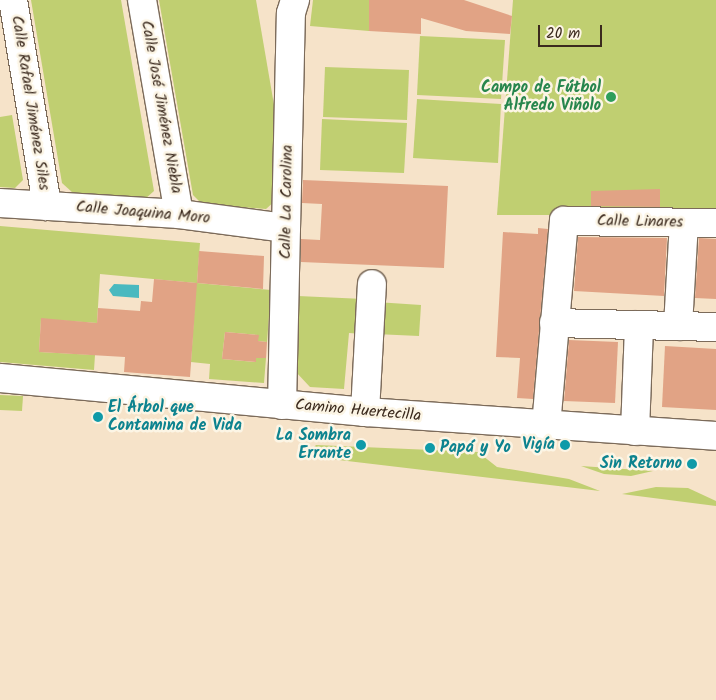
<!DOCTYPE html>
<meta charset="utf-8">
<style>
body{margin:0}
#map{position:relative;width:716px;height:700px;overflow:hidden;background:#f6e3c9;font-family:Kalam,sans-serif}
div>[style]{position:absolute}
.green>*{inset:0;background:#c0cf71}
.water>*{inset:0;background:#4ab9bf}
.building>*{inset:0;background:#e1a385}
.roads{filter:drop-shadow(1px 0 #7c6b5a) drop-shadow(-1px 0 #7c6b5a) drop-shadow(0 1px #7c6b5a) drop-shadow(0 -1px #7c6b5a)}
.minor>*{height:28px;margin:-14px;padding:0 14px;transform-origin:14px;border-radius:14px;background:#fff}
.dots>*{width:14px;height:14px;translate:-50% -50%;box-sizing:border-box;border:2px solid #fcf5e5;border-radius:50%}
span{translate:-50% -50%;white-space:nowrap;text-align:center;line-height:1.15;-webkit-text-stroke:5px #fcf5e5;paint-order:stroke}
.leisure-label{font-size:16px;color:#27864d;font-weight:700}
.right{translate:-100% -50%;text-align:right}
.street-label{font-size:16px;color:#3b2a1e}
.culture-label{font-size:16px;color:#0d838f;font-weight:700}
.left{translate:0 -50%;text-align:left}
.scale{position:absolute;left:538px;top:25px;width:64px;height:22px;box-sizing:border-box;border:2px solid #3b2a1e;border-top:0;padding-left:6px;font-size:15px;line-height:18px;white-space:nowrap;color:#3b2a1e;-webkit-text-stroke:4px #fcf5e5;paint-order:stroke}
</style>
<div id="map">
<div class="green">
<i style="clip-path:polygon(31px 0,121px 0,154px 191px,145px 199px,73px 193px,62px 183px)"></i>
<i style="clip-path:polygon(159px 0,256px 0,279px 134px,276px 200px,266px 209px,202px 204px,193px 195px)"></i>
<i style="clip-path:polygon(313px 0,369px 0,369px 31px,310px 26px)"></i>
<i style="clip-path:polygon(513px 0,716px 0,716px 215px,497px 215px)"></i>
<i style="clip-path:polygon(420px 36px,505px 40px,501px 99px,417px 95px)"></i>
<i style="clip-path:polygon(325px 67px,409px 70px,407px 120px,323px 117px)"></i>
<i style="clip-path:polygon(417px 99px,501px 104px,498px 163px,413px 158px)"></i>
<i style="clip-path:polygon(12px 115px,23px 180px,15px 188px,0 187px,0 117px)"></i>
<i style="clip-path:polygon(322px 119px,407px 123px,404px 173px,320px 170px)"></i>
<i style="clip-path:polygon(0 226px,200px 243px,197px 283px,271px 290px,267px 342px,258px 341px,258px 335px,225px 332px,222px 359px,255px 362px,256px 358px,266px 358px,264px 383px,209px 379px,210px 364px,191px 362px,196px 283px,100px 274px,97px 323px,41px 319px,39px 352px,95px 355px,94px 370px,0 362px)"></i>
<i style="clip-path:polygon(298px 296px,364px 299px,363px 334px,349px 333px,344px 389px,310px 387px,295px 371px)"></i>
<i style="clip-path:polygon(376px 302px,421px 305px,419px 336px,375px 334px)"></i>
<i style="clip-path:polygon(0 395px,23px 396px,22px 411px,0 410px)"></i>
<i style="clip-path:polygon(316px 445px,478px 452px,497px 467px,569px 479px,600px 491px,305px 456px)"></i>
<i style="clip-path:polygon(581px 466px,653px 471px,631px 476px,604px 474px)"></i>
<i style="clip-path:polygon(656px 487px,688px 488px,716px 501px,716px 506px,622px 494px)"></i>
</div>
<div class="water">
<i style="clip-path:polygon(114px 284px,139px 285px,139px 298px,113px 296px,109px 290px)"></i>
</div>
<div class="building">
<i style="clip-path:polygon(369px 0,464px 0,512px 16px,510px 34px,466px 31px,421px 18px,421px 34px,369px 31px)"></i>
<i style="clip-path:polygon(303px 180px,448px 186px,444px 268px,301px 262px,301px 239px,320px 240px,322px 204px,302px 203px)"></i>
<i style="clip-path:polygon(660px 189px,660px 207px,591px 206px,591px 191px)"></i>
<i style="clip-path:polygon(538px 228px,548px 229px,533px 399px,517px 398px,520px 358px,496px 357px,503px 232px,538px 234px)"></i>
<i style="clip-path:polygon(578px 237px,667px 238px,664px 296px,574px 291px)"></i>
<i style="clip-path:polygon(699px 238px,716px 239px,716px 299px,695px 298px)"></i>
<i style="clip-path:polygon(199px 251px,264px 256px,263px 289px,197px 283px)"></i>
<i style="clip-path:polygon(154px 279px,197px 283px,190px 377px,124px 372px,125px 357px,39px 352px,41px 318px,97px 323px,98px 308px,140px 311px,141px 301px,152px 302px)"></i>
<i style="clip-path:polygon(225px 332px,259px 335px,258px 341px,267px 342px,266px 358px,256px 358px,256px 362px,222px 359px)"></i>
<i style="clip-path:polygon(569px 340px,618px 342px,615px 403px,564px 401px)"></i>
<i style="clip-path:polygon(665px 346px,716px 349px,716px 410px,662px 407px)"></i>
</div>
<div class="roads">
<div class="minor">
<i style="left:13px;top:0;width:209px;rotate:80.6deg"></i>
<i style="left:142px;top:0;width:217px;rotate:80.2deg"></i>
<i style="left:0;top:203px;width:179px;rotate:3.5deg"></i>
<i style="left:179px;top:214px;width:108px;rotate:7.5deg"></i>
<i style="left:554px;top:323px;width:162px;rotate:1.4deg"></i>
<i style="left:678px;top:326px;width:103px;rotate:-86.7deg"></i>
<i style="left:0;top:378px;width:367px;rotate:5.3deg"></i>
<i style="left:365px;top:412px;width:352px;rotate:3.9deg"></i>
<i style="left:282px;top:405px;width:392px;rotate:-88.7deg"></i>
<i style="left:291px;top:13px;width:14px;rotate:-73deg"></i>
<i style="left:365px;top:412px;width:128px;rotate:-86.9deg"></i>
<i style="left:546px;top:426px;width:206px;rotate:-85deg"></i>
<i style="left:564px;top:221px;width:152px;rotate:0.8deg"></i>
<i style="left:635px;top:431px;width:106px;rotate:-87.8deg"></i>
</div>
</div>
<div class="dots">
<i style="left:611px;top:97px;background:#2e9e5b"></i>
<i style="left:98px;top:417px;background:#0f9aa8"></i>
<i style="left:361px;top:445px;background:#0f9aa8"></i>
<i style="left:565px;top:445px;background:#0f9aa8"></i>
<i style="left:430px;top:448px;background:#0f9aa8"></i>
<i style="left:692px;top:464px;background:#0f9aa8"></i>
</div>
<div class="leisure-label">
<span class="right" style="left:601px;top:97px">Campo de Fútbol<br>Alfredo Viñolo</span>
</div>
<div class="street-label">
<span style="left:30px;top:103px;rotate:81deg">Calle Rafael Jiménez Siles</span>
<span style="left:161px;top:107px;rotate:80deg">Calle José Jiménez Niebla</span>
<span style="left:287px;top:202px;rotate:-89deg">Calle La Carolina</span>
<span style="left:143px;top:213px;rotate:5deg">Calle Joaquina Moro</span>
<span style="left:640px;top:222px;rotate:1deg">Calle Linares</span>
<span style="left:358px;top:411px;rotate:5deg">Camino Huertecilla</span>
</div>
<div class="culture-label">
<span class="left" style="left:108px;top:417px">El Árbol que<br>Contamina de Vida</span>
<span class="right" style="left:351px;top:445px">La Sombra<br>Errante</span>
<span class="right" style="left:555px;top:445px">Vigía</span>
<span class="left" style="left:440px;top:448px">Papá y Yo</span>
<span class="right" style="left:682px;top:464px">Sin Retorno</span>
</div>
<div class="scale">20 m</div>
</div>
